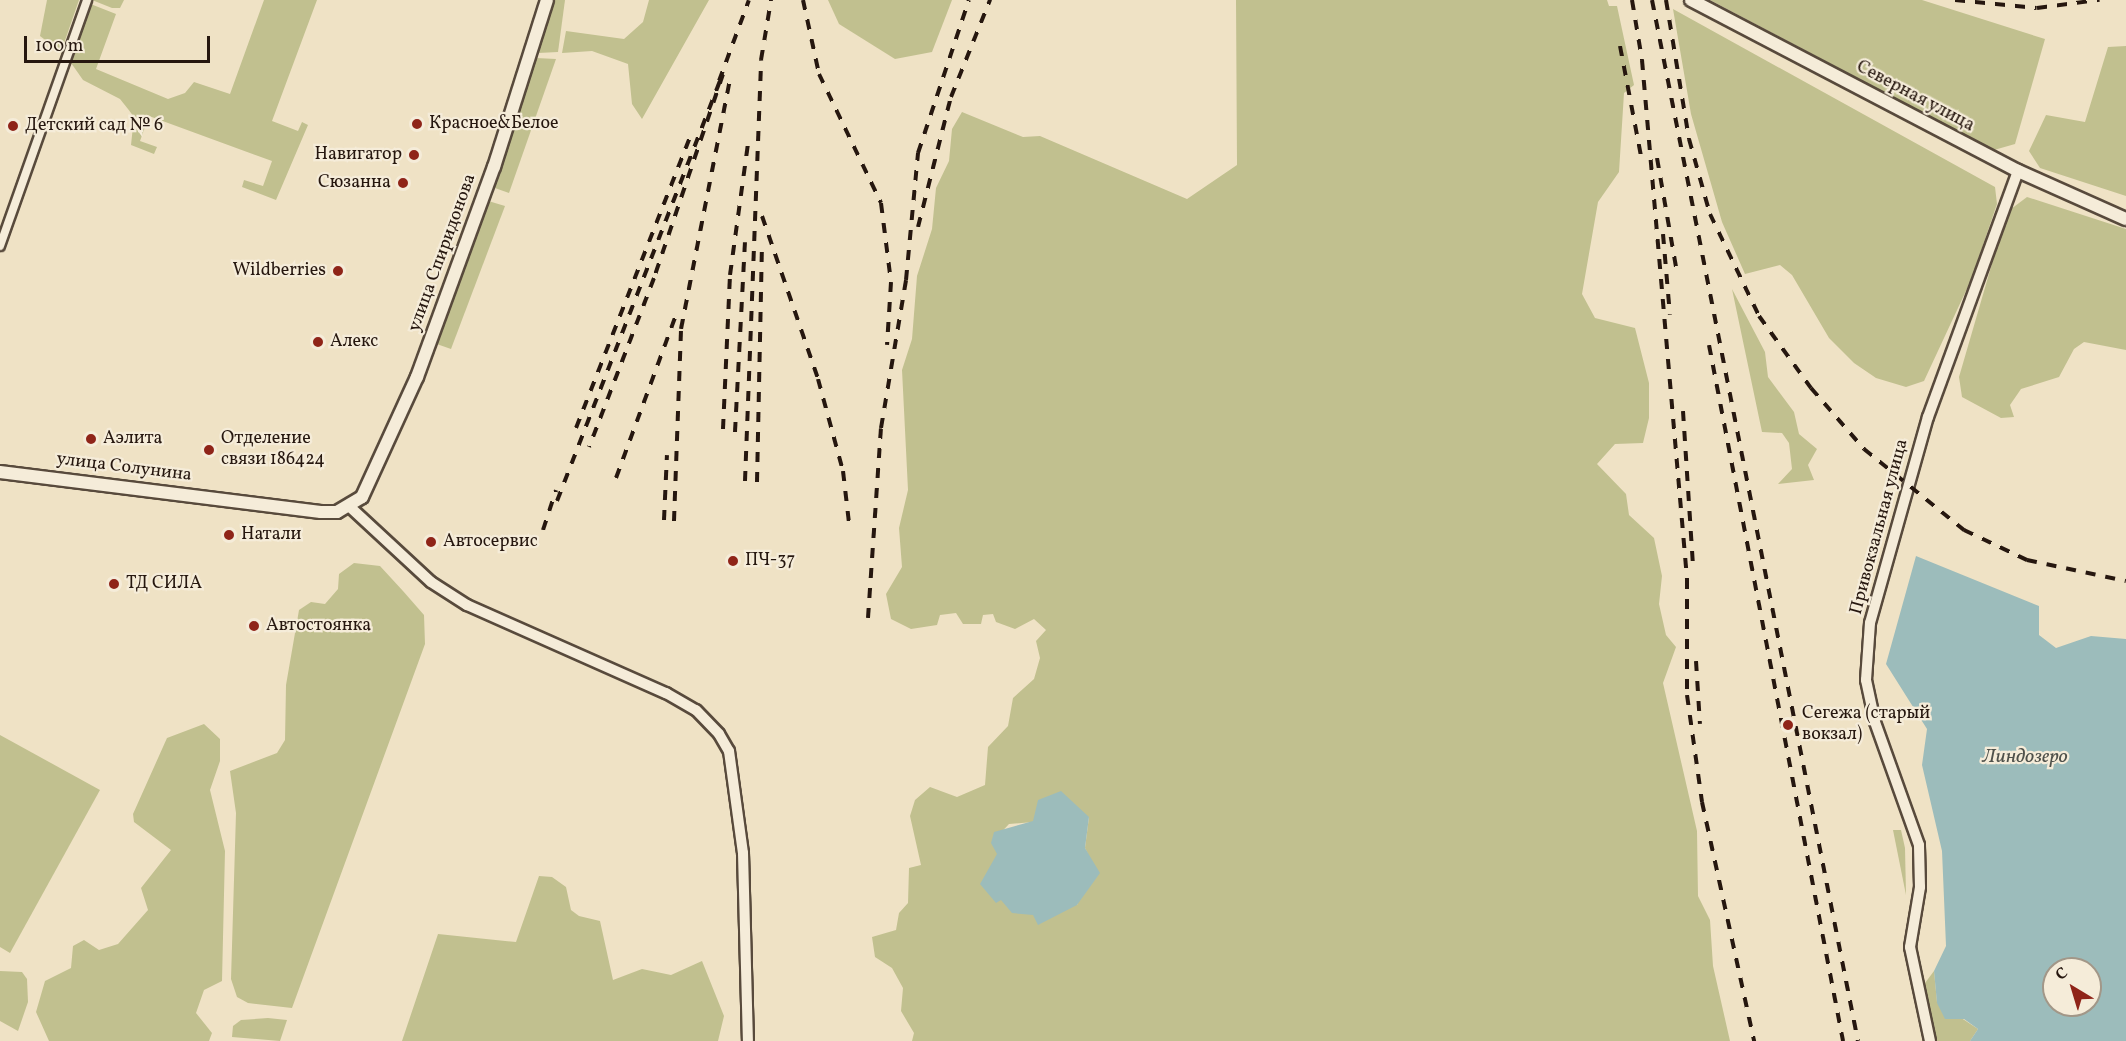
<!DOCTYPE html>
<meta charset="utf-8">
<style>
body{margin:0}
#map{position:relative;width:2126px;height:1041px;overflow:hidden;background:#efe2c5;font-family:Vollkorn,serif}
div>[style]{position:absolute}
.green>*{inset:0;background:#c1c08f}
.water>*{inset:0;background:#9cbcbb}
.roads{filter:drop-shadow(2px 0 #584a3c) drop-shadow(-2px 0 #584a3c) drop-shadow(0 2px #584a3c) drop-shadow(0 -2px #584a3c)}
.pedestrian>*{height:8px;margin:-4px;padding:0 4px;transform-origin:4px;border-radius:4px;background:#f5ecd9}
.minor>*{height:10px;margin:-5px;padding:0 5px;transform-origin:5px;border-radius:5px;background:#f5ecd9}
.tertiary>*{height:12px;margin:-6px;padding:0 6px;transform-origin:6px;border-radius:6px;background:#f5ecd9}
.rail>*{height:4px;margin-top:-2px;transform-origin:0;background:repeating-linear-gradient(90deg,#26170f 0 10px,transparent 0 20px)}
.dots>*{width:16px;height:16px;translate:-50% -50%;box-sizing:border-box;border:3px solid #f5ecd9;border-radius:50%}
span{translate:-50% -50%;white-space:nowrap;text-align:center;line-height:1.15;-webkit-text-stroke:4.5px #f5ecd9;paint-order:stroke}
.street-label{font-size:18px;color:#26170f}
.poi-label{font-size:18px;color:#26170f}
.left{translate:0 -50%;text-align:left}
.right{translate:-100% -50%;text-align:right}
.water-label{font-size:20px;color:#4f514b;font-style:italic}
.north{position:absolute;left:2042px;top:957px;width:60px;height:60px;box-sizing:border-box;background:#f5ecd9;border:2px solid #a29788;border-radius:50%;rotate:322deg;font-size:16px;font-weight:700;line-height:24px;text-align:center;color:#26170f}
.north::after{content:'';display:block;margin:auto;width:21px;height:27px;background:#8f2418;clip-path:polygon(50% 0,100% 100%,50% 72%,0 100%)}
.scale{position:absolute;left:24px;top:36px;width:186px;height:27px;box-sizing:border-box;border:3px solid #26170f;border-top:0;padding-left:8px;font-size:18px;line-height:21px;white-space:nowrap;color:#26170f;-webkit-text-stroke:4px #f5ecd9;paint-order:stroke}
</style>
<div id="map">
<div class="green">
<i style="clip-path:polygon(47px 0,79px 0,61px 52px,40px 36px)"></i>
<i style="clip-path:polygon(92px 0,124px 0,120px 8px,112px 8px)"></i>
<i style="clip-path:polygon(264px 0,317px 0,272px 121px,298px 131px,302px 122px,308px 125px,276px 200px,242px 187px,244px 180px,263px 186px,272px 161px,149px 116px,140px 141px,157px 147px,154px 154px,131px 145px,134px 117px,128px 109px,120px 99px,83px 80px,69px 60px,88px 3px,116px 14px,96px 69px,168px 99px,185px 93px,194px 82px,230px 94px)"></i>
<i style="clip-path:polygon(550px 0,565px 0,558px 52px,538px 53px)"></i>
<i style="clip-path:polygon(649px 0,709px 0,642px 119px,632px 104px,628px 64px,592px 51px,562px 53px,566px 31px,624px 39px,643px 22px)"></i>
<i style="clip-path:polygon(828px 0,952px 0,932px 52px,895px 59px,839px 24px)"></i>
<i style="clip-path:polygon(evenodd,1236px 0,1607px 0,1609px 6px,1617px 6px,1634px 85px,1624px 93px,1619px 172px,1598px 202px,1582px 294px,1595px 318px,1635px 328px,1649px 383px,1649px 418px,1643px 443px,1615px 444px,1597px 464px,1626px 494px,1629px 515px,1654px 538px,1662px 576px,1659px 604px,1666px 635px,1676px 647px,1663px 683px,1697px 831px,1698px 896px,1710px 920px,1713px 966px,1730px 1041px,912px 1041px,914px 1033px,901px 1011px,903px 988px,892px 968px,875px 957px,872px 937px,896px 930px,899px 913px,908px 903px,909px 868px,921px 865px,910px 816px,915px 800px,930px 787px,957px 797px,985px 785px,988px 747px,1008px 726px,1013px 698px,1034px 679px,1040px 658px,1036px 641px,1046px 630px,1034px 619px,1015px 629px,996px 622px,993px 614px,983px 615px,981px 624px,963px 624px,956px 613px,940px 615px,937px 625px,911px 629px,891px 619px,886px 594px,902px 567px,899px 528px,908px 490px,902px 370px,912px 339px,917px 276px,932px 229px,936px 188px,949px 161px,952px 129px,962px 112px,1023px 137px,1040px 136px,1187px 199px,1237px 165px,1236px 0,1089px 817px,1085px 848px,1093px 865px,1077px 905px,1001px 900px,988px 874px,998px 854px,995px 839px,1009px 824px,1089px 817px)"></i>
<i style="clip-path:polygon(1710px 0,1922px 0,2045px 39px,2015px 144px,1994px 150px)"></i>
<i style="clip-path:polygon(1673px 9px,1995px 187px,1997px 204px,1971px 280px,1924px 381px,1906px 387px,1876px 378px,1854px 363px,1829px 338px,1792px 275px,1780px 265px,1745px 274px,1722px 222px,1691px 114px)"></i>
<i style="clip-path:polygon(2126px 46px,2126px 196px,2040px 168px,2029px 151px,2046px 115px,2085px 122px,2108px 47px)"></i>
<i style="clip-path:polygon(536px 58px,556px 59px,509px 193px,492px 187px)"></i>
<i style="clip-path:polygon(2027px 197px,2126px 229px,2126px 350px,2084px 342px,2074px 349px,2059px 377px,2021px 389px,2010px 405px,2014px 417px,2001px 418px,1962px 397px,1959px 377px,2007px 212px)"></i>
<i style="clip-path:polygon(485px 200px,505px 206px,451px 349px,431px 342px)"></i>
<i style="clip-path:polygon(1732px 289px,1765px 352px,1768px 377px,1794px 412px,1799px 434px,1817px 449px,1808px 465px,1814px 480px,1778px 484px,1792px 469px,1789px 443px,1782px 433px,1762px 432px)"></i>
<i style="clip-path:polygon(354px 563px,380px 566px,403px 591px,424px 615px,425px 644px,292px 1008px,248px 1003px,237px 997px,231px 979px,236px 813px,230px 771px,277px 753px,285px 740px,286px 685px,299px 610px,311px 602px,325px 604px,338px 589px,339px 574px)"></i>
<i style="clip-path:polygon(204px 724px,220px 739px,220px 761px,210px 790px,225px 851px,222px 981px,204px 990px,196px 1013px,212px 1033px,209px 1041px,49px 1041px,36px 1012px,45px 981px,71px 968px,73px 946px,84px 940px,99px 950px,118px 944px,148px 910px,141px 888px,171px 850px,134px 822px,133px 814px,167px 738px)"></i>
<i style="clip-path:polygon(0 735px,100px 790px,10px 953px,0 947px)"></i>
<i style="clip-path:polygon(1893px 830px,1901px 830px,1905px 848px,1906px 895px)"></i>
<i style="clip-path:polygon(539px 876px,552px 877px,566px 887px,571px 910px,579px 916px,600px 921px,613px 980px,642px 969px,671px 975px,702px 961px,724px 1016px,718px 1041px,402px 1041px,438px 934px,516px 942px)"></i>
<i style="clip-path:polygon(0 971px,22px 972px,27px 979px,28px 1002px,18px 1031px,0 1021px)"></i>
<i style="clip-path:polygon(1934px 971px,1937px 1002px,1978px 1029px,1970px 1041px,1934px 1041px,1919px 991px)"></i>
<i style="clip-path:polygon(241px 1020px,268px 1018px,287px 1020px,280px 1041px,232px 1037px,233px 1026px)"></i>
</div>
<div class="water">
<i style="clip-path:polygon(evenodd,1916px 556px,2039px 606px,2039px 635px,2056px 648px,2091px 636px,2126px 639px,2126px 1041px,1970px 1041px,1978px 1029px,1964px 1019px,1945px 1019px,1937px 1003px,1934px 971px,1946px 946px,1942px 851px,1922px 765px,1927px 729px,1886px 664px,1916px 556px,2054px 969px,2090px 969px,2090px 1005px,2054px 1005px,2054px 969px)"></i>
<i style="clip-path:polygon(1061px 791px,1089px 817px,1085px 848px,1100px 873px,1077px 905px,1038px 925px,1033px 915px,1012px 913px,1001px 900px,996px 903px,980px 884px,997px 854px,991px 843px,994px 832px,1033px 821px,1038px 800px)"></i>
</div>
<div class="roads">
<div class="pedestrian">
<i style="left:0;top:246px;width:261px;rotate:-70.5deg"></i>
</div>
<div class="minor">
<i style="left:350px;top:507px;width:110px;rotate:42.8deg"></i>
<i style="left:431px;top:582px;width:43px;rotate:32.6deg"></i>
<i style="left:467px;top:605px;width:218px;rotate:23.9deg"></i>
<i style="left:666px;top:693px;width:34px;rotate:30deg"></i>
<i style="left:696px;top:710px;width:33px;rotate:46deg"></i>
<i style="left:719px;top:734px;width:20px;rotate:60deg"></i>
<i style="left:729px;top:751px;width:103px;rotate:82.2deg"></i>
<i style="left:743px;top:853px;width:188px;rotate:88.5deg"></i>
<i style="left:1930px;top:1041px;width:96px;rotate:-102deg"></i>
<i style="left:1910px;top:947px;width:61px;rotate:-80.5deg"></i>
<i style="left:1920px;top:887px;width:42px;rotate:-91.4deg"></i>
<i style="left:1919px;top:845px;width:131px;rotate:-109.7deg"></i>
<i style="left:1875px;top:722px;width:43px;rotate:-102.1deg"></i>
<i style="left:1866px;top:680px;width:57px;rotate:-86deg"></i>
<i style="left:1870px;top:623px;width:214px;rotate:-74.3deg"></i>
<i style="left:1928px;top:417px;width:262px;rotate:-69.9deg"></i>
</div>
<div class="tertiary">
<i style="left:1691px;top:0;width:369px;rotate:27.6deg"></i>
<i style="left:2018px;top:171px;width:118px;rotate:24deg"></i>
<i style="left:0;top:472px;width:323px;rotate:7.1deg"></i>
<i style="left:321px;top:512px;width:16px"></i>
<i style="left:337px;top:512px;width:29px;rotate:-31deg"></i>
<i style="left:362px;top:497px;width:132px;rotate:-65.4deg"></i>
<i style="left:417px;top:377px;width:224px;rotate:-69.9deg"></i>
<i style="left:494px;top:167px;width:175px;rotate:-72.4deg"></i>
</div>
</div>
<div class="rail">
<i style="left:803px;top:0;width:76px;rotate:77.8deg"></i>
<i style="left:819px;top:74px;width:143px;rotate:64.3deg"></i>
<i style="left:881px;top:203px;width:80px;rotate:82.8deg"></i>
<i style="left:891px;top:282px;width:63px;rotate:93.6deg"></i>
<i style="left:1632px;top:0;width:61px;rotate:80.5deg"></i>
<i style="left:1642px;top:60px;width:521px;rotate:85.04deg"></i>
<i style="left:1687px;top:579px;width:116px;rotate:90deg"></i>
<i style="left:1687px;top:695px;width:108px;rotate:82deg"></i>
<i style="left:1702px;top:802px;width:245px;rotate:77.7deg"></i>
<i style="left:1652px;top:0;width:1061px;rotate:78.81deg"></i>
<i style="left:1666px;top:0;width:141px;rotate:80.6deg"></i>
<i style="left:1689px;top:139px;width:78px;rotate:74.4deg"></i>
<i style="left:1710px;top:214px;width:113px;rotate:64.3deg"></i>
<i style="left:1759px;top:316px;width:89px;rotate:54.2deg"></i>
<i style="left:1811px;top:388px;width:81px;rotate:49deg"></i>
<i style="left:1864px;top:449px;width:129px;rotate:39deg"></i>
<i style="left:1964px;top:530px;width:70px;rotate:25.5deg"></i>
<i style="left:2027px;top:560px;width:101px;rotate:12deg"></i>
<i style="left:1955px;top:0;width:82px;rotate:5.6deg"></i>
<i style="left:2037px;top:8px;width:63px;rotate:-7.4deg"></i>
<i style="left:1620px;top:46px;width:117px;rotate:79.2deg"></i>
<i style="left:719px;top:81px;width:86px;rotate:-69.7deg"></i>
<i style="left:1657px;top:158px;width:111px;rotate:80.1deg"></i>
<i style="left:762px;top:216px;width:172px;rotate:71deg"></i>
<i style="left:818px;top:379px;width:95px;rotate:74.8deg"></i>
<i style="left:843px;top:471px;width:52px;rotate:83.4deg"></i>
<i style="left:918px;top:227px;width:134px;rotate:-75.8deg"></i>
<i style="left:951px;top:97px;width:105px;rotate:-68.1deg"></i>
<i style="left:1663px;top:234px;width:81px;rotate:85.1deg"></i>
<i style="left:1709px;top:345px;width:709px;rotate:79.1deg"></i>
<i style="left:1683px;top:411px;width:154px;rotate:86.3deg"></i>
<i style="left:576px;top:428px;width:315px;rotate:-68.6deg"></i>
<i style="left:723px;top:429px;width:154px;rotate:-87.4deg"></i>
<i style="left:730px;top:275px;width:139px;rotate:-82.2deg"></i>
<i style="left:735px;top:432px;width:190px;rotate:-87deg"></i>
<i style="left:616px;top:478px;width:177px;rotate:-69.8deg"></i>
<i style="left:745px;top:481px;width:421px;rotate:-87.8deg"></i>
<i style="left:761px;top:60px;width:61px;rotate:-80.5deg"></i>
<i style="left:757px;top:482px;width:235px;rotate:-88.8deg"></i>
<i style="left:557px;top:501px;width:458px;rotate:-68.8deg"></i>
<i style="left:723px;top:74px;width:215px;rotate:108.7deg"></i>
<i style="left:654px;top:278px;width:181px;rotate:111deg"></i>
<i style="left:664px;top:520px;width:65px;rotate:-87.4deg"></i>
<i style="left:674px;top:521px;width:192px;rotate:-87.9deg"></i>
<i style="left:681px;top:329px;width:259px;rotate:-78.9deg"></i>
<i style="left:543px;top:530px;width:42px;rotate:-72deg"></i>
<i style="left:868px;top:618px;width:190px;rotate:-86.1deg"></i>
<i style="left:881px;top:428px;width:150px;rotate:-80.4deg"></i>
<i style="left:906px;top:280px;width:128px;rotate:-84.6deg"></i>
<i style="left:918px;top:153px;width:161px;rotate:-71.6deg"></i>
<i style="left:1696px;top:661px;width:63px;rotate:86.4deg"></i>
</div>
<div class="dots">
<i style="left:417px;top:124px;background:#8f2418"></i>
<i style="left:13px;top:126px;background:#8f2418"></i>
<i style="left:414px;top:155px;background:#8f2418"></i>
<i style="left:403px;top:183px;background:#8f2418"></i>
<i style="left:338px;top:271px;background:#8f2418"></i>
<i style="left:318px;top:342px;background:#8f2418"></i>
<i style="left:91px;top:439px;background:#8f2418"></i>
<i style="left:209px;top:450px;background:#8f2418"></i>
<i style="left:229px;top:535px;background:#8f2418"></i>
<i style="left:431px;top:542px;background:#8f2418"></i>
<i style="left:733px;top:561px;background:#8f2418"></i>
<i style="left:114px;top:584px;background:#8f2418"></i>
<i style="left:254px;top:626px;background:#8f2418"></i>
<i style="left:1788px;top:725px;background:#8f2418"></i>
</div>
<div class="street-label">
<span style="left:1915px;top:97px;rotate:28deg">Северная улица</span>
<span style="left:443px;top:253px;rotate:-70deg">улица Спиридонова</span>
<span style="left:124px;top:468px;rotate:7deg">улица Солунина</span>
<span style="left:1880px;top:527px;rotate:-75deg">Привокзальная улица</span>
</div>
<div class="poi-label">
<span class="left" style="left:429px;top:124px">Красное&amp;Белое</span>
<span class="left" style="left:25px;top:126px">Детский сад № 6</span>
<span class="right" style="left:402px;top:155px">Навигатор</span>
<span class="right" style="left:391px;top:183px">Сюзанна</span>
<span class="right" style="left:326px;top:271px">Wildberries</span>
<span class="left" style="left:330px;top:342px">Алекс</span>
<span class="left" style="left:103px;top:439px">Аэлита</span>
<span class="left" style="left:221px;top:450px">Отделение<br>связи 186424</span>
<span class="left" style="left:241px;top:535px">Натали</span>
<span class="left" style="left:443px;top:542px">Автосервис</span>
<span class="left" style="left:745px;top:561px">ПЧ-37</span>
<span class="left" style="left:126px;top:584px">ТД СИЛА</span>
<span class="left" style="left:266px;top:626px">Автостоянка</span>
<span class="left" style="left:1802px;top:725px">Сегежа (старый<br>вокзал)</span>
</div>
<div class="water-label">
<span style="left:2025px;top:757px">Линдозеро</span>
</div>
<div class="north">С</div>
<div class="scale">100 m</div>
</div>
